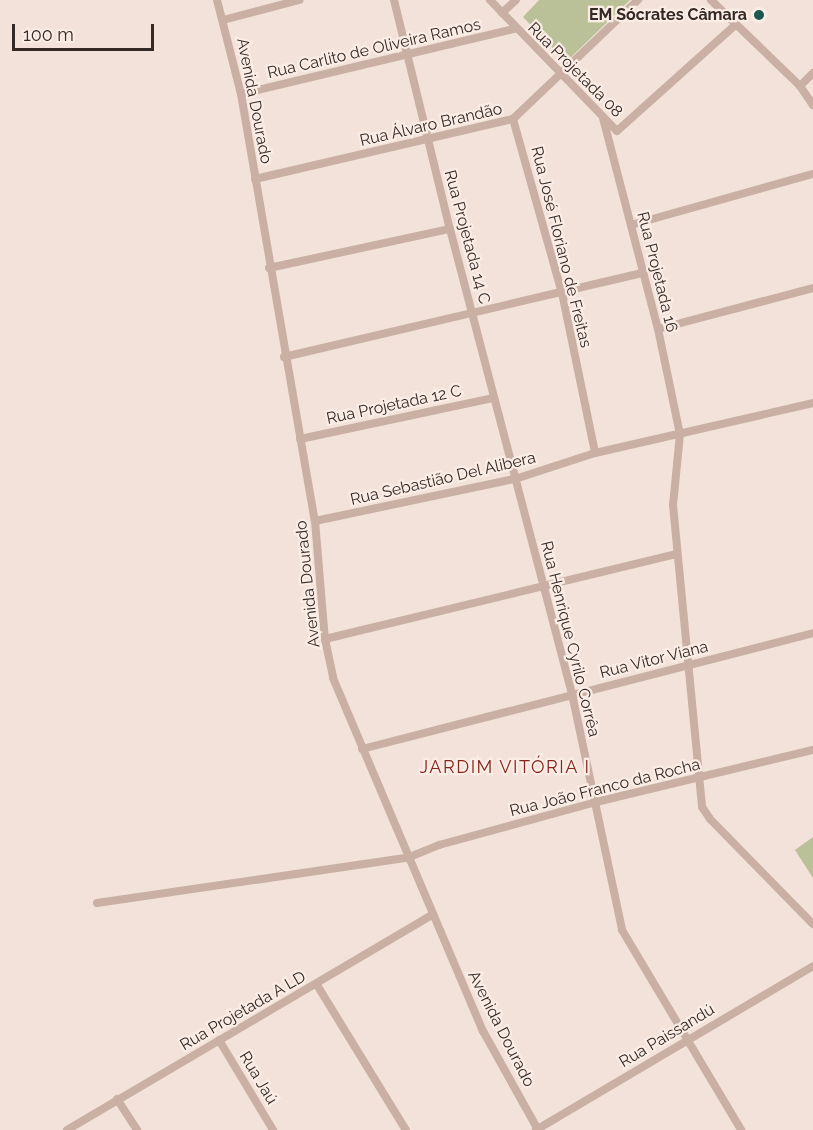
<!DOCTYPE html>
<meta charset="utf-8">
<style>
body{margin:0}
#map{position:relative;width:813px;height:1130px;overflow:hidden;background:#f2e2d9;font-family:Raleway,sans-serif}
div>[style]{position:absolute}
.green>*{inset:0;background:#bac198}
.street>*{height:8px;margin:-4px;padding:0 4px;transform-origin:4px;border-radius:4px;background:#cab0a4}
.dots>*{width:16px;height:16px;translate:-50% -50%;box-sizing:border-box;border:3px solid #faede5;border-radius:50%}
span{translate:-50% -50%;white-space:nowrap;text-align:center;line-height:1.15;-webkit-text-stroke:4.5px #faede5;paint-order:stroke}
.poi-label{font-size:16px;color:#352926;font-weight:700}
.right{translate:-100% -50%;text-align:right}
.street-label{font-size:16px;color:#352926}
.neighbourhood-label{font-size:18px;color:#86251d;letter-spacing:1.5px}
.scale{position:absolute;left:12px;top:24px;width:142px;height:27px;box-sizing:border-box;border:3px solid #352926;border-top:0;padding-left:8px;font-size:18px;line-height:21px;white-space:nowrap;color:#352926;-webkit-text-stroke:4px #faede5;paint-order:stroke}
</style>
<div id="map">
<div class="green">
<i style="clip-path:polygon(539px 0,630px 0,566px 62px,523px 17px)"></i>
<i style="clip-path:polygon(813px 837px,813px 878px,795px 850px)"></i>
</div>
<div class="street">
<i style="left:217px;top:0;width:97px;rotate:75.7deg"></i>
<i style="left:241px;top:94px;width:433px;rotate:80.2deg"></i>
<i style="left:315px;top:521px;width:118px;rotate:85.2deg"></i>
<i style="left:325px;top:639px;width:40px;rotate:78deg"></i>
<i style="left:333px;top:678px;width:384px;rotate:67deg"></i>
<i style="left:483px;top:1031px;width:113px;rotate:60.9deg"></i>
<i style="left:394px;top:0;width:236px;rotate:76.3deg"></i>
<i style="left:450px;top:229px;width:481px;rotate:75.3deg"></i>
<i style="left:572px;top:694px;width:241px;rotate:78deg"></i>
<i style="left:622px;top:930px;width:233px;rotate:59.2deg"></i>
<i style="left:490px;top:0;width:182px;rotate:45.9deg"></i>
<i style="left:617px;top:131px;width:157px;rotate:-41.9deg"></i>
<i style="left:711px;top:0;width:124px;rotate:44deg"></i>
<i style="left:800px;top:86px;width:23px;rotate:56deg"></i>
<i style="left:502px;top:13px;width:19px;rotate:-43deg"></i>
<i style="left:223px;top:20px;width:79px;rotate:-14.7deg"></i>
<i style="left:800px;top:86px;width:18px;rotate:-45deg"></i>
<i style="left:241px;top:94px;width:281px;rotate:-13.4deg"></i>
<i style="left:603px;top:118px;width:218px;rotate:75.4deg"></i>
<i style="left:658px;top:329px;width:107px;rotate:78.2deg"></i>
<i style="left:680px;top:434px;width:71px;rotate:95.6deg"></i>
<i style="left:673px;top:505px;width:303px;rotate:84.5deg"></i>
<i style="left:702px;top:807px;width:14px;rotate:56deg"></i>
<i style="left:710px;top:819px;width:147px;rotate:45.6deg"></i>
<i style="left:513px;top:119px;width:181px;rotate:74.3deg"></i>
<i style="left:562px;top:293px;width:163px;rotate:78.3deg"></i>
<i style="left:255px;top:179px;width:265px;rotate:-13.1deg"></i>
<i style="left:513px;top:119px;width:173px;rotate:-43.6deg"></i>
<i style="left:631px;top:225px;width:189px;rotate:-15.7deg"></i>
<i style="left:269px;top:268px;width:185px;rotate:-12.2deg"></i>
<i style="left:658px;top:329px;width:160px;rotate:-14.8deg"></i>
<i style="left:284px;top:357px;width:369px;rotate:-13.2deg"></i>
<i style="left:300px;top:439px;width:197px;rotate:-12deg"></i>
<i style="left:315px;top:521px;width:204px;rotate:-11.9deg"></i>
<i style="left:515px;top:479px;width:84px;rotate:-18deg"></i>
<i style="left:595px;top:453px;width:224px;rotate:-12.9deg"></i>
<i style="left:325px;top:639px;width:361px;rotate:-13.6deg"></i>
<i style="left:362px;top:749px;width:466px;rotate:-14.4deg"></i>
<i style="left:97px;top:903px;width:313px;rotate:-8.3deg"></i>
<i style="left:407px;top:858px;width:35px;rotate:-22deg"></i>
<i style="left:439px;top:845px;width:163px;rotate:-15.3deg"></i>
<i style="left:596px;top:802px;width:223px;rotate:-13.5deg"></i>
<i style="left:317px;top:985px;width:170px;rotate:58.5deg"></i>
<i style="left:219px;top:1040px;width:105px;rotate:59deg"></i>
<i style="left:117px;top:1099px;width:37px;rotate:57deg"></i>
<i style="left:67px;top:1130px;width:422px;rotate:-30.5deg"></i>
<i style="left:536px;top:1130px;width:322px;rotate:-30.6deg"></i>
</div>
<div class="dots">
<i style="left:759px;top:15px;background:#1b5852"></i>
</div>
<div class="poi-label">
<span class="right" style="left:747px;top:15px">EM Sócrates Câmara</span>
</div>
<div class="street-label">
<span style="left:374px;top:49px;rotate:-13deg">Rua Carlito de Oliveira Ramos</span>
<span style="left:575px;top:70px;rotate:45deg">Rua Projetada 08</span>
<span style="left:254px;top:101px;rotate:79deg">Avenida Dourado</span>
<span style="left:431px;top:125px;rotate:-13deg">Rua Álvaro Brandão</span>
<span style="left:467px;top:237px;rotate:75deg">Rua Projetada 14 C</span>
<span style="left:561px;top:247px;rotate:76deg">Rua José Floriano de Freitas</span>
<span style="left:657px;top:272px;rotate:76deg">Rua Projetada 16</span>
<span style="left:394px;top:405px;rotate:-12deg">Rua Projetada 12 C</span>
<span style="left:443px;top:479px;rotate:-13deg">Rua Sebastião Del Alibera</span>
<span style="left:308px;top:584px;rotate:-96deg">Avenida Dourado</span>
<span style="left:570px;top:639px;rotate:76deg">Rua Henrique Cyrilo Corrêa</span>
<span style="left:654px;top:660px;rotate:-14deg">Rua Vitor Viana</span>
<span style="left:605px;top:788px;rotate:-14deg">Rua João Franco da Rocha</span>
<span style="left:243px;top:1011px;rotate:-30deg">Rua Projetada A LD</span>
<span style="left:501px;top:1029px;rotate:63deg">Avenida Dourado</span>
<span style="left:667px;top:1036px;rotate:-31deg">Rua Paissandú</span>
<span style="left:258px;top:1078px;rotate:59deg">Rua Jaú</span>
</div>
<div class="neighbourhood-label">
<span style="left:505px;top:767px">JARDIM VITÓRIA I</span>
</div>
<div class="scale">100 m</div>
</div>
